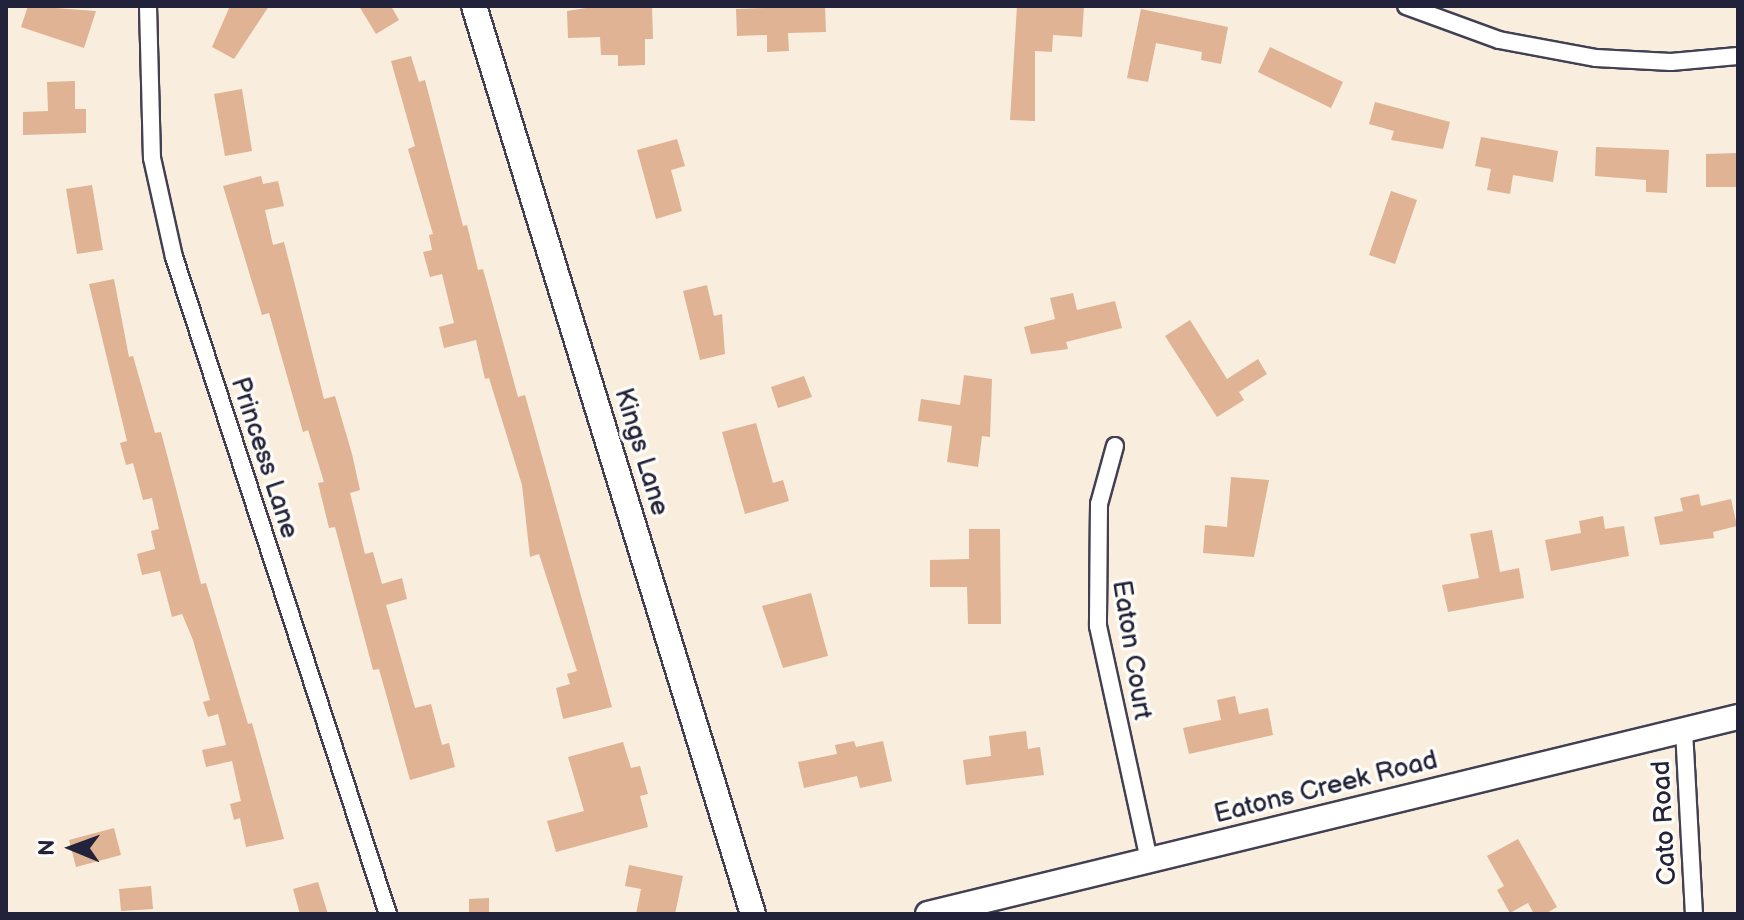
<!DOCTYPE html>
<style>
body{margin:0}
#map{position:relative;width:1744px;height:920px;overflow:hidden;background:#f9eddd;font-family:"Balsamiq Sans",sans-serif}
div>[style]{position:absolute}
.building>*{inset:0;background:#dfb394}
.roads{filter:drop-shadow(2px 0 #424053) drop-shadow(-2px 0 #424053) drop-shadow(0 2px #424053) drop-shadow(0 -2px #424053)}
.street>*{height:16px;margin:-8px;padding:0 8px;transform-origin:8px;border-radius:8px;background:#fff}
.secondary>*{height:24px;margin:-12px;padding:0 12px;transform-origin:12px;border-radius:12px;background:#fff}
span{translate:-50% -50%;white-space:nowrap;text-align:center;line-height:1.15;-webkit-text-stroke:7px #fdfcf7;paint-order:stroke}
.street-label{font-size:26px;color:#22223b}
.frame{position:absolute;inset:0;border:8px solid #22223b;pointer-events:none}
.north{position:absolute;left:32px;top:808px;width:80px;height:80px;-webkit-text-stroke:6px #fdfcf7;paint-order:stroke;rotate:271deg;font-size:22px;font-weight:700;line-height:32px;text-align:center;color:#22223b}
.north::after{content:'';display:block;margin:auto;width:28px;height:36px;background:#22223b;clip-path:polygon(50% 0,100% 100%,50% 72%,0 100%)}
</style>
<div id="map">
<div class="building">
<i style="clip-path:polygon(28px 6px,96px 11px,84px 48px,21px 27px)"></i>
<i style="clip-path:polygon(230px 6px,269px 6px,234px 59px,212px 47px)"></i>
<i style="clip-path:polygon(359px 6px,391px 6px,399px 20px,376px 34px)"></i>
<i style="clip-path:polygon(599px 6px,652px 6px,653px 39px,645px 39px,645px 65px,618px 66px,618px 55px,601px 55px,600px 37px,568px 38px,567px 11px)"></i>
<i style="clip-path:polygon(825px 6px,826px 32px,788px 33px,789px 51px,767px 52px,767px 35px,737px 36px,736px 9px)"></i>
<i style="clip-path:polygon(1017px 6px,1084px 6px,1082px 37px,1053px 35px,1052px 52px,1035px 51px,1035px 121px,1010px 120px)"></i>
<i style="clip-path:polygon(1141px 9px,1228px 27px,1221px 64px,1201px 60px,1202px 52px,1156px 43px,1148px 82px,1127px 78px)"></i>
<i style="clip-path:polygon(1270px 47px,1343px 82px,1331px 108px,1258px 72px)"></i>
<i style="clip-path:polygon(411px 56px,419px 82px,425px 80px,463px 226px,467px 225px,478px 270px,483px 269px,518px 397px,525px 395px,612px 707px,563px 719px,556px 688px,570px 684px,567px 674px,577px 671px,539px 554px,530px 557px,522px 485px,489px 378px,485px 379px,476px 340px,444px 348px,439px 327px,454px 323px,442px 274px,430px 277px,423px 252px,432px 250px,429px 235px,433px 234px,408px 149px,415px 146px,391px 61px)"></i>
<i style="clip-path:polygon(75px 81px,75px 109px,86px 109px,86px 133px,23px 135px,23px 112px,48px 111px,47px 82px)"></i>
<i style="clip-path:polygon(242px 89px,252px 151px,225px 156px,214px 94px)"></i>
<i style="clip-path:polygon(1375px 102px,1450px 122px,1443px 149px,1391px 140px,1394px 131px,1369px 124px)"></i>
<i style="clip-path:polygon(1481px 137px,1558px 151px,1553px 182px,1513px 175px,1510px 194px,1487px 190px,1491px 169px,1475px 166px)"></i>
<i style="clip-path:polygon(677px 139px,685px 166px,671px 170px,682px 211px,656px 219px,637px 150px)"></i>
<i style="clip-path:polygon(1596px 147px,1669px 150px,1667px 193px,1646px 192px,1646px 180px,1595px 176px)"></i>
<i style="clip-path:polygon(1738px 153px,1738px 187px,1706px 187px,1706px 154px)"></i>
<i style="clip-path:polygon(261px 176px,263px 184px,278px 181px,284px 206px,265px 210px,273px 245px,284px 242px,324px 399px,335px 396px,352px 454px,360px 490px,350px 493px,365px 554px,373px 552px,382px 584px,402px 578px,407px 599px,386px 605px,415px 708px,431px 704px,442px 745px,449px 743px,455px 767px,410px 780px,379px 669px,373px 670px,335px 527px,329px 528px,318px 483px,324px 482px,308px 430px,303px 432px,269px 313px,262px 315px,223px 186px)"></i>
<i style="clip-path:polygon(92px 185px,103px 250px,77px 254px,66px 189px)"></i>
<i style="clip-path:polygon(1391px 191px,1417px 200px,1395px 264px,1369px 255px)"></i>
<i style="clip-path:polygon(114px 279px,129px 357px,133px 356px,155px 433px,161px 432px,201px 584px,206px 583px,248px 724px,252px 723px,284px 839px,246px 847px,240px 818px,234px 820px,230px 804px,241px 801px,232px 761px,206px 767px,202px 750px,226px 745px,218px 714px,208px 717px,203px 702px,210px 700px,193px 640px,182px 614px,172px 617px,160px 571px,142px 575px,137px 554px,155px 549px,151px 531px,159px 529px,152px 498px,143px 500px,133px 463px,126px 465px,120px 443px,127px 441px,89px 284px)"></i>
<i style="clip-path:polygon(707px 285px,714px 316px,722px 314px,725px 354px,700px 360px,683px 291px)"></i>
<i style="clip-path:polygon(1073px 293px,1077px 310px,1115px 301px,1122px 328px,1066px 342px,1068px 349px,1031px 354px,1024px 327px,1055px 319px,1050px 298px)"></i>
<i style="clip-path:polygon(1190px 320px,1227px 379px,1258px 359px,1267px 374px,1239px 392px,1244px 400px,1217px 417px,1165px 336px)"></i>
<i style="clip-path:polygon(964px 375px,992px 379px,990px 437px,982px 436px,978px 467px,947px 462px,952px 426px,918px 421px,921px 399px,960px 405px)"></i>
<i style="clip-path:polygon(804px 376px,812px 397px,778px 408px,771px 387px)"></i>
<i style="clip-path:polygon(756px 423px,773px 483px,783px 480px,789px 501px,745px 514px,722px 432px)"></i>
<i style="clip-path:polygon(1231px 477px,1269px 480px,1254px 557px,1203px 553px,1205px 525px,1227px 527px)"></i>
<i style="clip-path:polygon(1699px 494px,1701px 506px,1731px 499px,1737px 526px,1713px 532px,1714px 538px,1660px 545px,1654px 517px,1683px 511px,1680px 498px)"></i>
<i style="clip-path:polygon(1603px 516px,1605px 529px,1624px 526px,1629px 556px,1551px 571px,1545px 540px,1581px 533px,1579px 521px)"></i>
<i style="clip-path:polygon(969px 529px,1000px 529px,1001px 624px,968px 624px,967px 587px,930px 587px,930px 560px,969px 559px)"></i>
<i style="clip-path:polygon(1492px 530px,1500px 572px,1519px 568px,1524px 598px,1448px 612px,1442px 585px,1479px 578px,1470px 534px)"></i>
<i style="clip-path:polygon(811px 593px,828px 656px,783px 668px,762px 606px)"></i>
<i style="clip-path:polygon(1235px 696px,1239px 714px,1268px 708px,1273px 735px,1189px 754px,1183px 728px,1221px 720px,1217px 700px)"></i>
<i style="clip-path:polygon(1026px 731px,1028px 749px,1040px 747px,1044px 775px,966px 785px,963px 760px,991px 756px,989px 736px)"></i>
<i style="clip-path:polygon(854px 741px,856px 747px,883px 741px,892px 781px,860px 788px,857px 776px,804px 788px,798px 762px,837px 754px,835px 745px)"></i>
<i style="clip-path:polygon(623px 742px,631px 768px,640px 766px,648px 794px,640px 796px,648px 827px,556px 852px,547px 821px,584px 811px,568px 757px)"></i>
<i style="clip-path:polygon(114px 828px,121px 855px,76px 867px,69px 840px)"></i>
<i style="clip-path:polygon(1518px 839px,1557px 907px,1545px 914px,1534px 914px,1528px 903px,1510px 913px,1497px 890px,1504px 886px,1487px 856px)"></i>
<i style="clip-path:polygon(629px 865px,683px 876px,675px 914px,636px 914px,641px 889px,625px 886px)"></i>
<i style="clip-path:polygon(318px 882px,328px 914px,300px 914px,293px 889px)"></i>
<i style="clip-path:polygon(151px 886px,153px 909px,121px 911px,119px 889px)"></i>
<i style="clip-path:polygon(489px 898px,489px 914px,469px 914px,469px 899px)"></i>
</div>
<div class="roads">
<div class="street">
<i style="left:148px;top:6px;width:152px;rotate:88.5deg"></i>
<i style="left:152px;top:158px;width:101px;rotate:77.5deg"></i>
<i style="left:174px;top:257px;width:691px;rotate:71.96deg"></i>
<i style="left:1406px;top:6px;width:99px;rotate:20.1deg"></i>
<i style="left:1499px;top:40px;width:99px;rotate:10.5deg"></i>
<i style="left:1596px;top:58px;width:75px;rotate:3.1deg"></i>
<i style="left:1671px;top:62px;width:67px;rotate:-5.1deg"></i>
<i style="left:1115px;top:446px;width:60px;rotate:105.4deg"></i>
<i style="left:1099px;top:504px;width:122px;rotate:90.5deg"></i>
<i style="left:1098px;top:626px;width:239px;rotate:77.7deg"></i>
<i style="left:1684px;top:730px;width:184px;rotate:86.9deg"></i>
</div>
<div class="secondary">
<i style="left:474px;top:6px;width:950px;rotate:72.92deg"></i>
<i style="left:928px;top:914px;width:834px;rotate:-13.67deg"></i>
</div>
</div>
<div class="street-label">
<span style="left:641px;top:452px;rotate:73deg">Kings Lane</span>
<span style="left:264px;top:458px;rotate:72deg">Princess Lane</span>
<span style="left:1131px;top:650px;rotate:81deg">Eaton Court</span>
<span style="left:1326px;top:788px;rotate:-14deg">Eatons Creek Road</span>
<span style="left:1665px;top:823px;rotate:-93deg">Cato Road</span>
</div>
<div class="frame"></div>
<div class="north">N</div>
</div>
